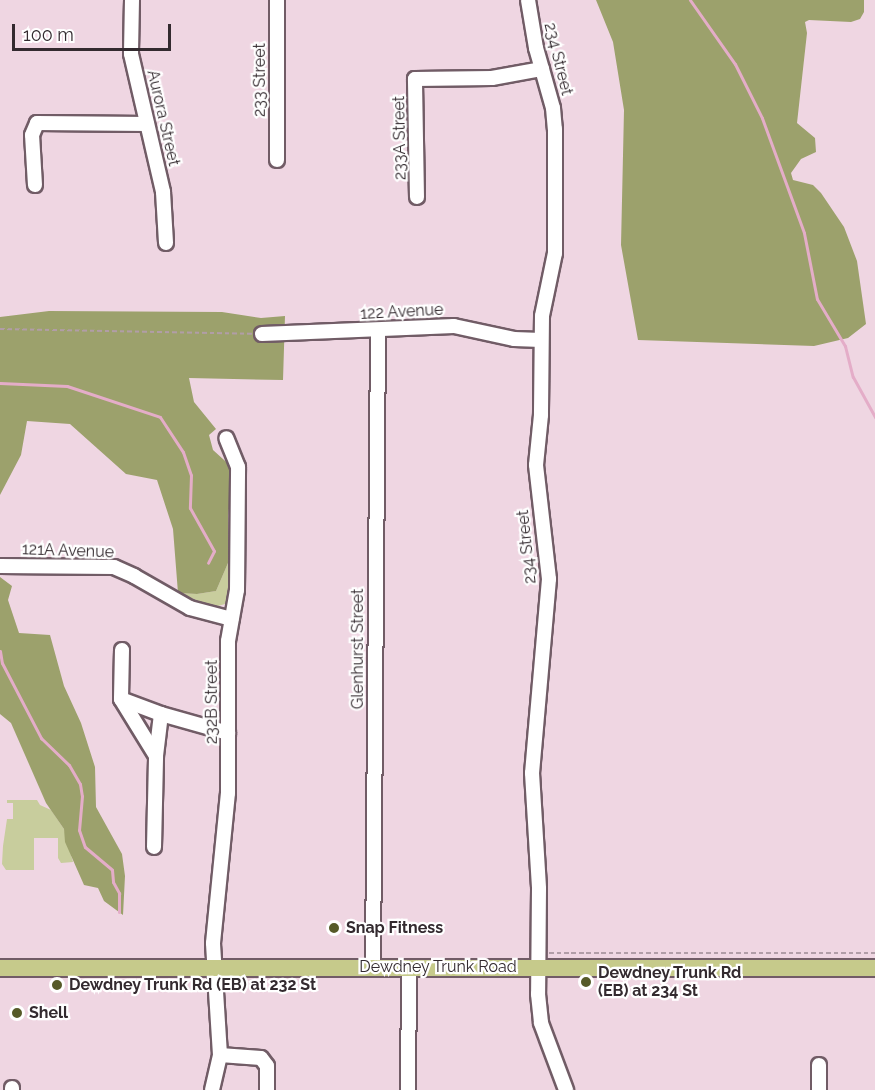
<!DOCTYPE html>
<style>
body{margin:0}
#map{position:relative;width:875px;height:1090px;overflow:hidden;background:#efd6e2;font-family:Raleway,sans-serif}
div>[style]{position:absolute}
.green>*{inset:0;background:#c8cd9d}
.forest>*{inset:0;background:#9ca16c}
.stream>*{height:3px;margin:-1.5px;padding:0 1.5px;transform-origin:1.5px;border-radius:1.5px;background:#e4adc8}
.path>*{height:2px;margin-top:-1px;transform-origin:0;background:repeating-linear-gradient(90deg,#b19da7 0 4.5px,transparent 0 7.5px)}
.roads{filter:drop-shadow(2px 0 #715c66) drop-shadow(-2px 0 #715c66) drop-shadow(0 2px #715c66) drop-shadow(0 -2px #715c66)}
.minor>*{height:14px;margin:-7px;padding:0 7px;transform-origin:7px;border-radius:7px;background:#fff}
.major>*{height:16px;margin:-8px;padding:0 8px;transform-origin:8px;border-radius:8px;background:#c6ca8b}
.dots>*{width:16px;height:16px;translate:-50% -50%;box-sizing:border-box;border:3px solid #fff;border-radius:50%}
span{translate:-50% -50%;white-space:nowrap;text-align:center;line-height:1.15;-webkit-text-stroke:4.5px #fff;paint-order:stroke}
.street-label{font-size:16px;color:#332a2f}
.poi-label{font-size:16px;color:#332a2f;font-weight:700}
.left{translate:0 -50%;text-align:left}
.scale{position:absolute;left:12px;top:24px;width:159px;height:27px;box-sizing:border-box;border:3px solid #332a2f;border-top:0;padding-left:8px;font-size:18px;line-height:21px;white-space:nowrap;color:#332a2f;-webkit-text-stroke:4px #fff;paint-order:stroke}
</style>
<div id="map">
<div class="green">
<i style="clip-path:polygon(228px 563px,229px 595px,225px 604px,218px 606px,201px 602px,178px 593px,197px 594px,216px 591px)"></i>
<i style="clip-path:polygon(7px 800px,37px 800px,40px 805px,51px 810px,64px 829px,73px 862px,61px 863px,58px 858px,58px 838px,34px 838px,34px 870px,6px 870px,2px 864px,3px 846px,7px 819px,13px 819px,13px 803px,7px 803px)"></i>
</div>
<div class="forest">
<i style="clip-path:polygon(596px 0,864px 0,864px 12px,860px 19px,851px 22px,809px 20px,805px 22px,807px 33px,797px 123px,815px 138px,816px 152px,801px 159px,791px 173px,793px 180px,813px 185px,821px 193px,844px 227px,857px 261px,866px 324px,848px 338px,814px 346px,638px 340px,621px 245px,624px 110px,613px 42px)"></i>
<i style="clip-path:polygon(49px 311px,222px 312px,261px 318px,285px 316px,283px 380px,189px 378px,194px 402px,216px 429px,209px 435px,213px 450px,234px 469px,228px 516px,228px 563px,216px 591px,197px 594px,178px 593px,173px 529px,157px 480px,126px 474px,70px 424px,27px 421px,21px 455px,0 495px,0 317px)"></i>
<i style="clip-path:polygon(0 577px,12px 586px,8px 600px,19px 633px,50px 635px,64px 686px,81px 723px,95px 767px,96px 807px,122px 854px,125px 876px,123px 915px,104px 901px,98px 888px,84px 885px,65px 842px,64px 829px,46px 803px,11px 723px,0 714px)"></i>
</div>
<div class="stream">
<i style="left:690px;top:0;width:78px;rotate:54.9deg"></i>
<i style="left:735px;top:64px;width:60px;rotate:63.4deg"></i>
<i style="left:762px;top:118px;width:122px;rotate:69.9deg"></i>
<i style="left:804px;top:233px;width:67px;rotate:78.9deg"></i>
<i style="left:817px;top:299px;width:55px;rotate:59.2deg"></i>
<i style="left:845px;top:346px;width:32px;rotate:76deg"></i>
<i style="left:853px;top:377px;width:46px;rotate:61.2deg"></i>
<i style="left:0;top:383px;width:67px;rotate:2.6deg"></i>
<i style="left:67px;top:386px;width:98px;rotate:18.4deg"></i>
<i style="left:160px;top:417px;width:42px;rotate:56.7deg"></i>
<i style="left:183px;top:452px;width:24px;rotate:71deg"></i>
<i style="left:191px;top:475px;width:33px;rotate:92deg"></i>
<i style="left:190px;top:508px;width:49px;rotate:60.8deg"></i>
<i style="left:214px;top:551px;width:13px;rotate:117deg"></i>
<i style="left:0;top:651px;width:12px;rotate:81deg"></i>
<i style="left:2px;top:663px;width:85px;rotate:62.5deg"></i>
<i style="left:41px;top:738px;width:39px;rotate:44deg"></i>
<i style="left:69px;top:765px;width:22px;rotate:60deg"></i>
<i style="left:80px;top:784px;width:12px;rotate:81deg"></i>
<i style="left:82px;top:796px;width:34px;rotate:95deg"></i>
<i style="left:79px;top:830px;width:18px;rotate:71deg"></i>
<i style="left:85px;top:847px;width:35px;rotate:40deg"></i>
<i style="left:112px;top:870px;width:12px;rotate:85deg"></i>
<i style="left:113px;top:882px;width:13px;rotate:61deg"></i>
<i style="left:119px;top:893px;width:19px;rotate:90deg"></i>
</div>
<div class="path">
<i style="left:0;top:329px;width:252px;rotate:1.1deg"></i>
<i style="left:549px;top:953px;width:326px"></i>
</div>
<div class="roads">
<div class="minor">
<i style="left:132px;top:0;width:54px;rotate:91.1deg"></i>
<i style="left:131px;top:54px;width:142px;rotate:76.9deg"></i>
<i style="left:163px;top:192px;width:51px;rotate:86.6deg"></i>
<i style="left:528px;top:0;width:49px;rotate:80.5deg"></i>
<i style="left:536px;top:48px;width:62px;rotate:74.2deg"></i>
<i style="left:553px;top:108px;width:21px;rotate:85deg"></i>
<i style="left:555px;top:129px;width:124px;rotate:90deg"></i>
<i style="left:555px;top:253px;width:64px;rotate:101.7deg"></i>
<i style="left:542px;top:316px;width:99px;rotate:90.6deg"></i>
<i style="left:541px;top:415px;width:50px;rotate:95.7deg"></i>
<i style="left:536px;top:465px;width:115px;rotate:83.5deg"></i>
<i style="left:549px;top:579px;width:195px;rotate:95deg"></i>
<i style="left:532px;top:773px;width:116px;rotate:86.5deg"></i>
<i style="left:539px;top:889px;width:105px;rotate:90.5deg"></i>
<i style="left:538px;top:994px;width:29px;rotate:84deg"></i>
<i style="left:541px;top:1023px;width:72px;rotate:69.5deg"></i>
<i style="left:277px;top:160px;width:160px;rotate:-90deg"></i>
<i style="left:35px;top:185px;width:50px;rotate:-93.4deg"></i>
<i style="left:32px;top:135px;width:13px;rotate:-67deg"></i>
<i style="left:37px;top:123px;width:110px;rotate:0.5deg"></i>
<i style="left:417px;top:197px;width:118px;rotate:-91deg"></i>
<i style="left:415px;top:79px;width:77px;rotate:-0.7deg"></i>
<i style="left:492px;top:78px;width:51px;rotate:-10.2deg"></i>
<i style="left:262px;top:334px;width:192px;rotate:-2.4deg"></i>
<i style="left:454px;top:326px;width:61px;rotate:12.2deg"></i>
<i style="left:514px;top:339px;width:27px;rotate:2deg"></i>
<i style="left:0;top:566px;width:114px;rotate:0.5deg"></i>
<i style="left:114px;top:567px;width:22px;rotate:24deg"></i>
<i style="left:134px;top:576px;width:64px;rotate:29.7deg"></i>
<i style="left:190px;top:608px;width:43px;rotate:14.7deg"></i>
<i style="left:122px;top:650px;width:49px;rotate:91.2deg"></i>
<i style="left:121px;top:699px;width:43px;rotate:20.6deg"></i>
<i style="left:161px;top:714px;width:70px;rotate:15.8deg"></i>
<i style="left:121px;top:699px;width:67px;rotate:58.4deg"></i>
<i style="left:154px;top:847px;width:91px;rotate:-88.7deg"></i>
<i style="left:156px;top:756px;width:42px;rotate:-83.2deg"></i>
<i style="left:373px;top:967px;width:637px;rotate:-89.55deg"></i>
<i style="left:220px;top:1055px;width:41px;rotate:4.2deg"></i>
<i style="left:261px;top:1058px;width:10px;rotate:53deg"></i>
<i style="left:267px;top:1066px;width:24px;rotate:90deg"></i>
<i style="left:819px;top:1065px;width:25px;rotate:90deg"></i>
<i style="left:12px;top:1090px;width:2px;rotate:-90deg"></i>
<i style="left:212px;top:1090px;width:36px;rotate:-77deg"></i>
<i style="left:220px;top:1055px;width:112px;rotate:-93.6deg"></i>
<i style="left:213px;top:943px;width:151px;rotate:-84.3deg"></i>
<i style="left:228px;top:793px;width:152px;rotate:-90deg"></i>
<i style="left:228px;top:641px;width:52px;rotate:-80deg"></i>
<i style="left:237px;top:590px;width:123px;rotate:-89.5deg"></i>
<i style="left:238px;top:467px;width:31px;rotate:-112deg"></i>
<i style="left:408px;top:1090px;width:123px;rotate:-89.5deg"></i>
</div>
<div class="major">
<i style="left:0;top:968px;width:875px"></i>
</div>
</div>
<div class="dots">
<i style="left:334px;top:928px;background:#565a28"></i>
<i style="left:586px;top:982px;background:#565a28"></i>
<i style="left:57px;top:985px;background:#565a28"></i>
<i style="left:17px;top:1013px;background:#565a28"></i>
</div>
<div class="street-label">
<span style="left:558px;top:59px;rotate:76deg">234 Street</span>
<span style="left:260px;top:80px;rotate:-90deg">233 Street</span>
<span style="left:163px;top:118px;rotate:77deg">Aurora Street</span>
<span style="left:400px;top:138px;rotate:-91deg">233A Street</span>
<span style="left:402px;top:312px;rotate:-3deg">122 Avenue</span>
<span style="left:527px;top:547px;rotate:-96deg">234 Street</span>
<span style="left:68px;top:551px;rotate:2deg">121A Avenue</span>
<span style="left:358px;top:649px;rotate:-90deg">Glenhurst Street</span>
<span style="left:212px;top:702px;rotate:-90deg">232B Street</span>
<span style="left:438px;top:967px">Dewdney Trunk Road</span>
</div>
<div class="poi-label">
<span class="left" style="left:346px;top:928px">Snap Fitness</span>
<span class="left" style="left:598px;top:982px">Dewdney Trunk Rd<br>(EB) at 234 St</span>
<span class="left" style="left:69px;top:985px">Dewdney Trunk Rd (EB) at 232 St</span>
<span class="left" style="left:29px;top:1013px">Shell</span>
</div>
<div class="scale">100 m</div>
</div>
